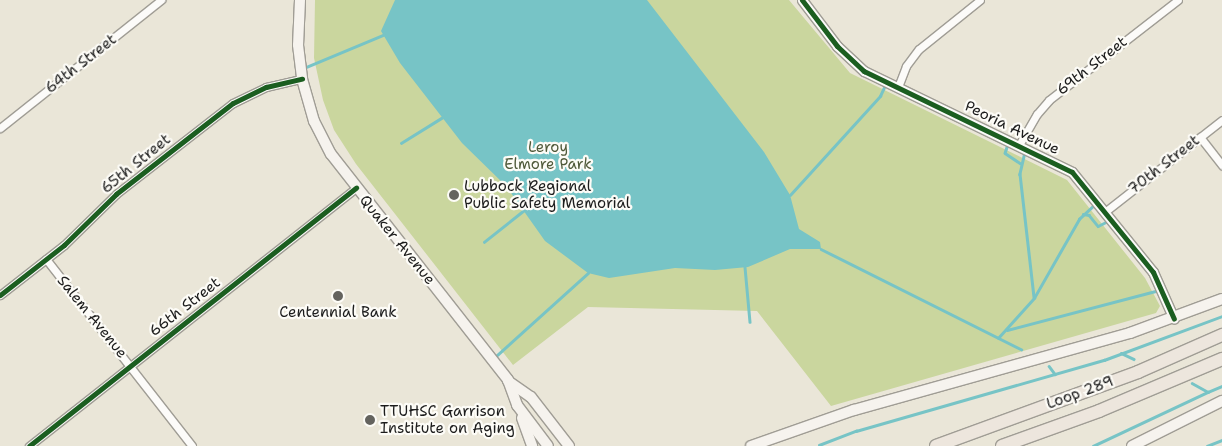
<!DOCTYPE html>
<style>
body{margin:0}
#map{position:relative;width:1222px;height:446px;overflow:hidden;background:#eae6d8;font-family:"Shantell Sans",sans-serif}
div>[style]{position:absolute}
.green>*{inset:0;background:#cad69e}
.water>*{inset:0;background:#77c4c6}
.stream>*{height:2.5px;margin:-1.25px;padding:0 1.25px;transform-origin:1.25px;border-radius:1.25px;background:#77c4c6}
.roads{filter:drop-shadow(1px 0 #a09d95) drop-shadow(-1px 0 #a09d95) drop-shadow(0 1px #a09d95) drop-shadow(0 -1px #a09d95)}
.minor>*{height:7px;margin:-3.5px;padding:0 3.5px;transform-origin:3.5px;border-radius:3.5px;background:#fcfbf9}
.tertiary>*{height:9px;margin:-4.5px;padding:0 4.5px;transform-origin:4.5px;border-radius:4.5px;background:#fcfbf9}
.secondary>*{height:10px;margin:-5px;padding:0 5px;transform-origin:5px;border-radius:5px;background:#f6f3ee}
.motorway>*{height:12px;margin:-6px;padding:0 6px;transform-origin:6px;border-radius:6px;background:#ede6dd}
.cycleway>*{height:5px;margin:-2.5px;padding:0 2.5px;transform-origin:2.5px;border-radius:2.5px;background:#1b5e20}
.dots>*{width:14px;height:14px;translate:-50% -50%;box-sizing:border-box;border:2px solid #fdfcf7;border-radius:50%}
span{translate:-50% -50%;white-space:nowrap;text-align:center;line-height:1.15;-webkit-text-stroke:4.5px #fdfcf7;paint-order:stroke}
.street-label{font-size:15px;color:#1c1c1c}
.park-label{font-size:15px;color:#4f5939}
.poi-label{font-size:15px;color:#1c1c1c}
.left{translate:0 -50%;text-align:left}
</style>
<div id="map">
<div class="green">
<i style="clip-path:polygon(315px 0,789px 0,850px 73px,1067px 180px,1145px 278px,1160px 306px,1156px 313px,831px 406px,757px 311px,588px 307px,513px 365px,356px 164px,334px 130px,323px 100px,314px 58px)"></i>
</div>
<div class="water">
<i style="clip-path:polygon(395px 0,647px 0,764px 152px,790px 195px,799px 229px,820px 242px,821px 249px,790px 249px,748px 267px,715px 270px,675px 268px,609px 278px,588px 273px,545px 241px,506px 186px,462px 143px,400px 63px,381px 31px)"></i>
</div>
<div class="stream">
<i style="left:304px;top:68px;width:86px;rotate:-22.7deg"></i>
<i style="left:401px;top:143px;width:49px;rotate:-31.8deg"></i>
<i style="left:1008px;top:144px;width:9px;rotate:108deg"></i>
<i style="left:1005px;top:153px;width:18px;rotate:34deg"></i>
<i style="left:1025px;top:152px;width:23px;rotate:103deg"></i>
<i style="left:1020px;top:174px;width:124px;rotate:83.5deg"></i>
<i style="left:790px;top:195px;width:134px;rotate:-47.7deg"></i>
<i style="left:880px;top:96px;width:14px;rotate:-65deg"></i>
<i style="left:1083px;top:214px;width:6px;rotate:9deg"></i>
<i style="left:1089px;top:215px;width:14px;rotate:51deg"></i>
<i style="left:1098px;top:226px;width:11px;rotate:-27deg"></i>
<i style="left:484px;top:242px;width:50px;rotate:-38.5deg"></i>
<i style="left:821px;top:249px;width:224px;rotate:26.6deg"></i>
<i style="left:745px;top:267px;width:55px;rotate:84.8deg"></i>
<i style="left:1007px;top:330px;width:157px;rotate:-14.7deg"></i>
<i style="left:998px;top:338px;width:54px;rotate:-48deg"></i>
<i style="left:1034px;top:298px;width:91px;rotate:-60.3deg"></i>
<i style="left:1079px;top:219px;width:22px;rotate:-43deg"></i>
<i style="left:1121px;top:353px;width:14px;rotate:25deg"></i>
<i style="left:495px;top:357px;width:125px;rotate:-42.1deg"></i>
<i style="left:1049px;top:366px;width:10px;rotate:53deg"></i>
<i style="left:1192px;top:383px;width:18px;rotate:29deg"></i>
<i style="left:1208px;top:392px;width:15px;rotate:-23deg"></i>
<i style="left:819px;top:445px;width:40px;rotate:-21deg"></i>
<i style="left:856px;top:431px;width:258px;rotate:-16deg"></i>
<i style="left:1104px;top:360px;width:126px;rotate:-20.4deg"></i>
<i style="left:1093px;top:446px;width:127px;rotate:-25.2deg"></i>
<i style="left:1207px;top:446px;width:16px;rotate:-22deg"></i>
</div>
<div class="roads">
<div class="minor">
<i style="left:898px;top:87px;width:22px;rotate:-69deg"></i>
<i style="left:906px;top:66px;width:21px;rotate:-53deg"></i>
<i style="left:919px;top:49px;width:78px;rotate:-38.8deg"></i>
<i style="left:0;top:128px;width:206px;rotate:-38.5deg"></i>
<i style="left:1200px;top:137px;width:36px;rotate:52deg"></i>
<i style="left:1019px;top:145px;width:36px;rotate:-60deg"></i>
<i style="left:1037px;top:114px;width:18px;rotate:-49deg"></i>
<i style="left:1049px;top:100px;width:163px;rotate:-37.8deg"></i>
<i style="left:1106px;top:211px;width:147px;rotate:-38.1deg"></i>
<i style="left:46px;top:259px;width:237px;rotate:52deg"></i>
<i style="left:0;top:295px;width:81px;rotate:-38deg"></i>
<i style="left:64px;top:245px;width:73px;rotate:-44.4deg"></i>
<i style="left:116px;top:194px;width:148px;rotate:-37.9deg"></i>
<i style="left:233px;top:103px;width:37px;rotate:-26deg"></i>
<i style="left:266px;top:87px;width:37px;rotate:-13deg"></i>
<i style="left:29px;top:446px;width:417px;rotate:-38.3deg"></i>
</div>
<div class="tertiary">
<i style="left:802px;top:0;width:58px;rotate:52.7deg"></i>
<i style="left:837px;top:46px;width:37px;rotate:43deg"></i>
<i style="left:864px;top:71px;width:231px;rotate:25.9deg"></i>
<i style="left:1072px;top:172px;width:129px;rotate:51deg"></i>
<i style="left:1153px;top:272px;width:51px;rotate:65.9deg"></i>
</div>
<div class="secondary">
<i style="left:300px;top:0;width:45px;rotate:92.5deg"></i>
<i style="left:298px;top:45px;width:34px;rotate:83deg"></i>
<i style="left:302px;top:79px;width:44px;rotate:74.1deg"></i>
<i style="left:314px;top:121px;width:37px;rotate:63deg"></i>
<i style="left:331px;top:154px;width:287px;rotate:51.9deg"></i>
<i style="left:508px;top:380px;width:27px;rotate:70deg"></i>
<i style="left:517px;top:405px;width:51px;rotate:52.9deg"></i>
<i style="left:508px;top:381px;width:28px;rotate:35deg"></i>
<i style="left:531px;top:397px;width:62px;rotate:52.2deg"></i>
<i style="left:522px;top:418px;width:30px;rotate:70deg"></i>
<i style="left:751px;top:446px;width:109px;rotate:-19.3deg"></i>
<i style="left:854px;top:410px;width:287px;rotate:-15.6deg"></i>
<i style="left:1130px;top:333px;width:98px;rotate:-20.3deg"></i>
<i style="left:1132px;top:446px;width:101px;rotate:-26.6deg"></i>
</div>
<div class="motorway">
<i style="left:936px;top:446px;width:215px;rotate:-20.1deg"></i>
<i style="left:1138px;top:372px;width:92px;rotate:-23.8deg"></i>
<i style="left:1002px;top:446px;width:103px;rotate:-19.8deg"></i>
<i style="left:1099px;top:411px;width:134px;rotate:-22.9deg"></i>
</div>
</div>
<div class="cycleway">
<i style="left:802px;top:0;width:58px;rotate:52.7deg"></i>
<i style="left:837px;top:46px;width:37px;rotate:43deg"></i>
<i style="left:864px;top:71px;width:231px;rotate:25.9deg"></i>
<i style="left:1072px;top:172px;width:129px;rotate:51deg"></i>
<i style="left:1153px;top:272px;width:51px;rotate:65.9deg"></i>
<i style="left:0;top:295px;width:81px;rotate:-38deg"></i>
<i style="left:64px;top:245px;width:73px;rotate:-44.4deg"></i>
<i style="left:116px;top:194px;width:148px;rotate:-37.9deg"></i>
<i style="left:233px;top:103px;width:37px;rotate:-26deg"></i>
<i style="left:266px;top:87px;width:37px;rotate:-13deg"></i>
<i style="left:29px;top:446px;width:417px;rotate:-38.3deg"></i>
</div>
<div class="dots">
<i style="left:454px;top:195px;background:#64635e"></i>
<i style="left:338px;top:296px;background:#64635e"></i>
<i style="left:370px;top:420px;background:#64635e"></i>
</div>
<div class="street-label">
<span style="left:81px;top:64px;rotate:-38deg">64th Street</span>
<span style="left:1092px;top:66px;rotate:-38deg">69th Street</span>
<span style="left:1012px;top:128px;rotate:26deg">Peoria Avenue</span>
<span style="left:136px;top:164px;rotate:-39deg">65th Street</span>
<span style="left:1164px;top:165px;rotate:-38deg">70th Street</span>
<span style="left:397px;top:240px;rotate:51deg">Quaker Avenue</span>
<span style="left:185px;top:307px;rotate:-38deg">66th Street</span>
<span style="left:92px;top:317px;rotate:51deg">Salem Avenue</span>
<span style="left:1080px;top:393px;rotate:-20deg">Loop 289</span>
</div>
<div class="park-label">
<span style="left:548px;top:156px">Leroy<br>Elmore Park</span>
</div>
<div class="poi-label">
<span class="left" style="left:464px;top:195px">Lubbock Regional<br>Public Safety Memorial</span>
<span style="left:338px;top:313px">Centennial Bank</span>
<span class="left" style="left:380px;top:420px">TTUHSC Garrison<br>Institute on Aging</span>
</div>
</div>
